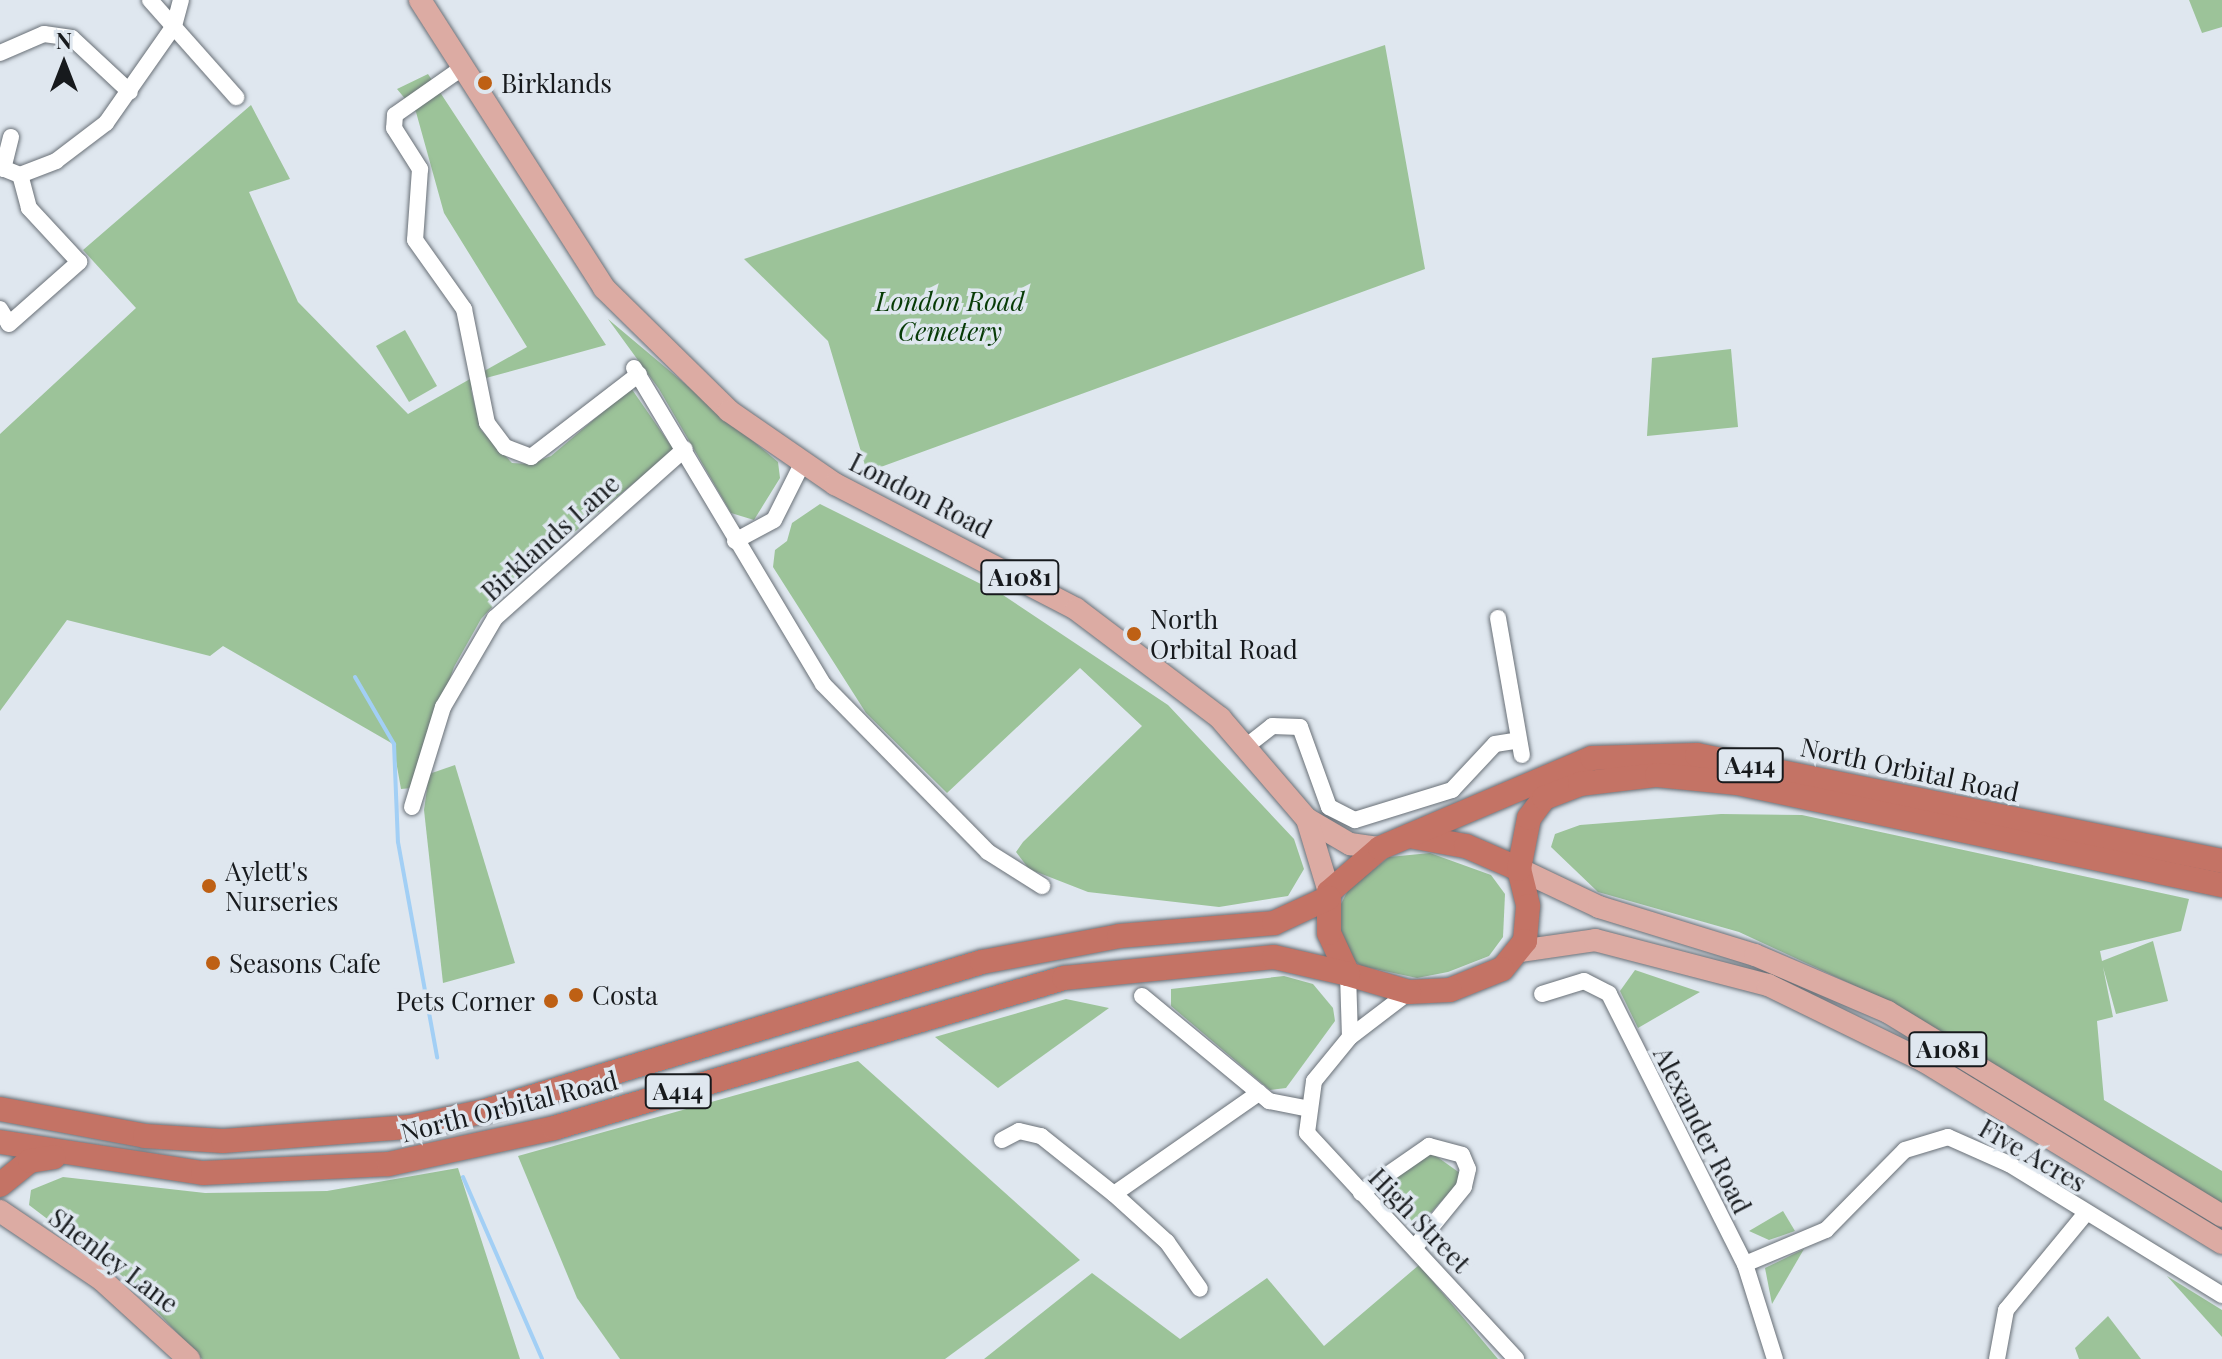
<!DOCTYPE html>
<html>
<head>
<meta charset="utf-8">
<style>
	body { margin:0 }
	#map { position:relative; width:2222px; height:1359px; overflow:hidden; background:#dfe7ef; font-family:"Playfair Display",serif }
	div>[style] { position:absolute }
	.green>* { inset:0; background:#9cc399 }
	.stream>* { height:4px; margin:-2px; padding:0 2px; transform-origin:2px; border-radius:2px; background:#a2cff5 }
	.roads { filter:drop-shadow(0 0 2px #697077) drop-shadow(0 0 2px #697077) }
	.minor>* { height:16px; margin:-8px; padding:0 8px; transform-origin:8px; border-radius:8px; background:#fff }
	.major>* { height:22px; margin:-11px; padding:0 11px; transform-origin:11px; border-radius:11px; background:#dcaba3 }
	.highway>* { height:24px; margin:-12px; padding:0 12px; transform-origin:12px; border-radius:12px; background:#c47365 }
	.dots>* { width:22px; height:22px; translate:-50% -50%; box-sizing:border-box; border:4px solid #dfe7ef; border-radius:50% }
	span { translate:-50% -50%; white-space:nowrap; text-align:center; line-height:1.15; -webkit-text-stroke:7px #dfe7ef; paint-order:stroke }
	.shield-label span { padding:2px 6px; background:#dfe7ef; border:2px solid; border-radius:6px; -webkit-text-stroke-width:0 }
	.shield-label { font-size:24px; color:#171a1d; font-weight:700 }
	.poi-label { font-size:26px; color:#171a1d }
	.left { translate:0 -50%; text-align:left }
	.right { translate:-100% -50%; text-align:right }
	.park-label { font-size:26px; color:#073b06; font-style:italic }
	.street-label { font-size:26px; color:#171a1d }
	.north { position:absolute; left:24px; top:24px; width:80px; height:80px; -webkit-text-stroke:6px #dfe7ef; paint-order:stroke; rotate:0deg; font-size:22px; font-weight:700; line-height:32px; text-align:center; color:#171a1d }
	.north::after { content:''; display:block; margin:auto; width:28px; height:36px; background:#171a1d; clip-path:polygon(50% 0,100% 100%,50% 72%,0 100%) }
</style>
</head>
<body>
<div id="map">
	<div class="green">
		<div style="clip-path:polygon(2189px 0,2222px 0,2222px 27px,2202px 33px)"></div>
		<div style="clip-path:polygon(1385px 45px,1425px 269px,867px 472px,828px 341px,744px 259px)"></div>
		<div style="clip-path:polygon(428px 74px,606px 345px,486px 378px,471px 390px,481px 430px,512px 463px,530px 464px,551px 456px,631px 388px,674px 450px,521px 576px,481px 619px,454px 667px,412px 788px,401px 789px,393px 744px,223px 646px,210px 656px,67px 620px,0 711px,0 434px,136px 308px,83px 250px,251px 105px,290px 179px,249px 192px,298px 302px,408px 414px,527px 347px,444px 213px,416px 112px,397px 89px)"></div>
		<div style="clip-path:polygon(608px 319px,778px 462px,780px 478px,754px 520px,731px 513px,659px 389px)"></div>
		<div style="clip-path:polygon(405px 330px,437px 386px,409px 402px,376px 346px)"></div>
		<div style="clip-path:polygon(1731px 349px,1738px 427px,1647px 436px,1652px 358px)"></div>
		<div style="clip-path:polygon(820px 504px,1003px 595px,1168px 705px,1294px 839px,1304px 869px,1288px 896px,1219px 907px,1088px 892px,1029px 869px,1016px 852px,1023px 842px,1142px 726px,1080px 668px,947px 793px,866px 713px,773px 567px,775px 550px,787px 541px,792px 523px)"></div>
		<div style="clip-path:polygon(455px 765px,515px 963px,443px 983px,424px 810px,429px 774px)"></div>
		<div style="clip-path:polygon(1721px 814px,1802px 815px,2189px 899px,2181px 931px,2100px 951px,2102px 961px,2153px 941px,2168px 1001px,2116px 1014px,2103px 967px,2113px 1017px,2097px 1021px,2104px 1100px,2222px 1171px,2222px 1204px,1879px 997px,1739px 932px,1598px 892px,1551px 847px,1555px 834px,1580px 825px)"></div>
		<div style="clip-path:polygon(1430px 853px,1491px 875px,1505px 894px,1503px 937px,1489px 956px,1448px 972px,1417px 978px,1361px 966px,1345px 953px,1336px 914px,1348px 890px,1389px 857px)"></div>
		<div style="clip-path:polygon(1635px 970px,1700px 992px,1638px 1028px,1620px 991px)"></div>
		<div style="clip-path:polygon(1284px 976px,1313px 984px,1333px 1008px,1335px 1021px,1286px 1088px,1270px 1090px,1171px 1006px,1171px 989px)"></div>
		<div style="clip-path:polygon(1066px 999px,1109px 1008px,998px 1088px,935px 1037px)"></div>
		<div style="clip-path:polygon(858px 1061px,1080px 1260px,945px 1359px,620px 1359px,577px 1298px,518px 1156px)"></div>
		<div style="clip-path:polygon(1429px 1151px,1464px 1176px,1418px 1227px,1381px 1190px)"></div>
		<div style="clip-path:polygon(458px 1168px,520px 1359px,202px 1359px,125px 1278px,29px 1205px,31px 1190px,63px 1177px,205px 1193px,327px 1191px)"></div>
		<div style="clip-path:polygon(1783px 1211px,1795px 1231px,1769px 1240px,1749px 1231px)"></div>
		<div style="clip-path:polygon(1804px 1249px,1772px 1304px,1765px 1268px)"></div>
		<div style="clip-path:polygon(1419px 1265px,1498px 1359px,984px 1359px,1092px 1273px,1180px 1339px,1267px 1278px,1324px 1346px)"></div>
		<div style="clip-path:polygon(2167px 1276px,2222px 1310px,2222px 1337px)"></div>
		<div style="clip-path:polygon(2108px 1316px,2141px 1359px,2079px 1359px,2075px 1348px)"></div>
	</div>
	<div class="stream">
		<div style="left:355px;top:677px;width:78px;rotate:59.8deg"></div>
		<div style="left:394px;top:744px;width:98px;rotate:87.7deg"></div>
		<div style="left:398px;top:842px;width:219px;rotate:79.7deg"></div>
		<div style="left:463px;top:1177px;width:198px;rotate:66.5deg"></div>
	</div>
	<div class="roads">
		<div class="minor">
			<div style="left:150px;top:0;width:130px;rotate:48.4deg"></div>
			<div style="left:0;top:53px;width:48px;rotate:-23.4deg"></div>
			<div style="left:44px;top:34px;width:28px;rotate:8deg"></div>
			<div style="left:72px;top:38px;width:79px;rotate:43deg"></div>
			<div style="left:462px;top:68px;width:82px;rotate:145deg"></div>
			<div style="left:395px;top:115px;width:13px;rotate:94deg"></div>
			<div style="left:394px;top:128px;width:49px;rotate:57.6deg"></div>
			<div style="left:420px;top:169px;width:71px;rotate:94deg"></div>
			<div style="left:415px;top:240px;width:85px;rotate:54.6deg"></div>
			<div style="left:464px;top:309px;width:116px;rotate:78.6deg"></div>
			<div style="left:487px;top:423px;width:30px;rotate:53deg"></div>
			<div style="left:505px;top:447px;width:28px;rotate:21deg"></div>
			<div style="left:531px;top:457px;width:136px;rotate:-37.5deg"></div>
			<div style="left:0;top:167px;width:22px;rotate:22deg"></div>
			<div style="left:20px;top:175px;width:39px;rotate:-21deg"></div>
			<div style="left:56px;top:161px;width:63px;rotate:-37.2deg"></div>
			<div style="left:106px;top:123px;width:118px;rotate:-55deg"></div>
			<div style="left:174px;top:26px;width:27px;rotate:-75deg"></div>
			<div style="left:3px;top:169px;width:33px;rotate:-76deg"></div>
			<div style="left:0;top:309px;width:17px;rotate:59deg"></div>
			<div style="left:9px;top:324px;width:94px;rotate:-41.5deg"></div>
			<div style="left:79px;top:262px;width:74px;rotate:-132.8deg"></div>
			<div style="left:29px;top:208px;width:34px;rotate:-105deg"></div>
			<div style="left:634px;top:368px;width:368px;rotate:59.1deg"></div>
			<div style="left:823px;top:684px;width:235px;rotate:45.5deg"></div>
			<div style="left:988px;top:852px;width:64px;rotate:32.2deg"></div>
			<div style="left:735px;top:541px;width:44px;rotate:-28.3deg"></div>
			<div style="left:774px;top:520px;width:63px;rotate:-63.4deg"></div>
			<div style="left:1498px;top:618px;width:139px;rotate:80.1deg"></div>
			<div style="left:1248px;top:745px;width:31px;rotate:-38deg"></div>
			<div style="left:1272px;top:726px;width:28px;rotate:2deg"></div>
			<div style="left:1300px;top:727px;width:85px;rotate:70.1deg"></div>
			<div style="left:1329px;top:807px;width:29px;rotate:27deg"></div>
			<div style="left:1355px;top:820px;width:102px;rotate:-17.2deg"></div>
			<div style="left:1452px;top:790px;width:63px;rotate:-46.9deg"></div>
			<div style="left:1495px;top:744px;width:24px;rotate:-9deg"></div>
			<div style="left:412px;top:807px;width:105px;rotate:-72.8deg"></div>
			<div style="left:443px;top:707px;width:103px;rotate:-59.7deg"></div>
			<div style="left:495px;top:618px;width:254px;rotate:-41.7deg"></div>
			<div style="left:1348px;top:974px;width:63px;rotate:88.2deg"></div>
			<div style="left:1409px;top:992px;width:74px;rotate:142.7deg"></div>
			<div style="left:1350px;top:1037px;width:57px;rotate:129.3deg"></div>
			<div style="left:1314px;top:1081px;width:52px;rotate:97.7deg"></div>
			<div style="left:1307px;top:1133px;width:308px;rotate:47.2deg"></div>
			<div style="left:1542px;top:994px;width:44px;rotate:-17.2deg"></div>
			<div style="left:1584px;top:981px;width:28px;rotate:27deg"></div>
			<div style="left:1609px;top:994px;width:302px;rotate:63.3deg"></div>
			<div style="left:1745px;top:1264px;width:100px;rotate:72.5deg"></div>
			<div style="left:1142px;top:996px;width:165px;rotate:39.6deg"></div>
			<div style="left:1269px;top:1101px;width:37px;rotate:11deg"></div>
			<div style="left:1002px;top:1140px;width:19px;rotate:-28deg"></div>
			<div style="left:1019px;top:1131px;width:23px;rotate:13deg"></div>
			<div style="left:1041px;top:1136px;width:93px;rotate:38.5deg"></div>
			<div style="left:1114px;top:1194px;width:177px;rotate:-34.9deg"></div>
			<div style="left:1361px;top:1193px;width:83px;rotate:-34.7deg"></div>
			<div style="left:1429px;top:1146px;width:34px;rotate:15deg"></div>
			<div style="left:1462px;top:1155px;width:15px;rotate:67deg"></div>
			<div style="left:1468px;top:1169px;width:18px;rotate:103deg"></div>
			<div style="left:1464px;top:1187px;width:77px;rotate:129.2deg"></div>
			<div style="left:1114px;top:1194px;width:72px;rotate:42.2deg"></div>
			<div style="left:1167px;top:1242px;width:57px;rotate:54.9deg"></div>
			<div style="left:1745px;top:1264px;width:88px;rotate:-22.8deg"></div>
			<div style="left:1826px;top:1230px;width:112px;rotate:-45.4deg"></div>
			<div style="left:1905px;top:1150px;width:45px;rotate:-16.8deg"></div>
			<div style="left:1948px;top:1137px;width:67px;rotate:23.9deg"></div>
			<div style="left:2009px;top:1164px;width:250px;rotate:31.6deg"></div>
			<div style="left:1997px;top:1359px;width:50px;rotate:-79.6deg"></div>
			<div style="left:2006px;top:1310px;width:124px;rotate:-50.5deg"></div>
		</div>
		<div class="major">
			<div style="left:420px;top:0;width:342px;rotate:57.4deg"></div>
			<div style="left:604px;top:288px;width:175px;rotate:44.5deg"></div>
			<div style="left:729px;top:411px;width:129px;rotate:34.6deg"></div>
			<div style="left:835px;top:484px;width:271px;rotate:27.4deg"></div>
			<div style="left:1076px;top:609px;width:181px;rotate:37.1deg"></div>
			<div style="left:1220px;top:718px;width:133px;rotate:49.3deg"></div>
			<div style="left:1307px;top:819px;width:50px;rotate:30.2deg"></div>
			<div style="left:1350px;top:844px;width:30px;rotate:8deg"></div>
			<div style="left:1307px;top:819px;width:76px;rotate:73.2deg"></div>
			<div style="left:1519px;top:869px;width:89px;rotate:25.4deg"></div>
			<div style="left:1599px;top:907px;width:163px;rotate:17.1deg"></div>
			<div style="left:1755px;top:955px;width:145px;rotate:23.2deg"></div>
			<div style="left:1888px;top:1012px;width:391px;rotate:31.4deg"></div>
			<div style="left:1520px;top:951px;width:76px;rotate:-8.3deg"></div>
			<div style="left:1595px;top:940px;width:179px;rotate:14.6deg"></div>
			<div style="left:1768px;top:985px;width:174px;rotate:26deg"></div>
			<div style="left:1924px;top:1061px;width:349px;rotate:31.4deg"></div>
			<div style="left:0;top:1211px;width:122px;rotate:34deg"></div>
			<div style="left:101px;top:1279px;width:119px;rotate:42.3deg"></div>
		</div>
		<div class="highway">
			<div style="left:1409px;top:836px;width:58px;rotate:10deg"></div>
			<div style="left:1466px;top:846px;width:58px;rotate:23.5deg"></div>
			<div style="left:1519px;top:869px;width:38px;rotate:76deg"></div>
			<div style="left:1528px;top:906px;width:35px;rotate:95deg"></div>
			<div style="left:1525px;top:941px;width:36px;rotate:129deg"></div>
			<div style="left:1502px;top:969px;width:56px;rotate:158deg"></div>
			<div style="left:1450px;top:990px;width:41px;rotate:177.2deg"></div>
			<div style="left:1409px;top:992px;width:64px;rotate:-163.6deg"></div>
			<div style="left:1348px;top:974px;width:45px;rotate:-114.9deg"></div>
			<div style="left:1329px;top:933px;width:41px;rotate:-90deg"></div>
			<div style="left:1329px;top:892px;width:67px;rotate:-40.8deg"></div>
			<div style="left:1380px;top:848px;width:230px;rotate:-23deg"></div>
			<div style="left:1592px;top:758px;width:105px;rotate:-1.6deg"></div>
			<div style="left:1697px;top:755px;width:536px;rotate:11.41deg"></div>
			<div style="left:1519px;top:869px;width:52px;rotate:-78.9deg"></div>
			<div style="left:1529px;top:818px;width:25px;rotate:-53deg"></div>
			<div style="left:1544px;top:798px;width:39px;rotate:-21deg"></div>
			<div style="left:1580px;top:784px;width:78px;rotate:-6.7deg"></div>
			<div style="left:1657px;top:775px;width:80px;rotate:5.7deg"></div>
			<div style="left:1737px;top:783px;width:496px;rotate:11.9deg"></div>
			<div style="left:0;top:1109px;width:147px;rotate:10.5deg"></div>
			<div style="left:145px;top:1136px;width:78px;rotate:3.7deg"></div>
			<div style="left:223px;top:1141px;width:188px;rotate:-4.3deg"></div>
			<div style="left:410px;top:1127px;width:77px;rotate:-12deg"></div>
			<div style="left:485px;top:1111px;width:519px;rotate:-16.69deg"></div>
			<div style="left:982px;top:962px;width:139px;rotate:-10.7deg"></div>
			<div style="left:1119px;top:936px;width:156px;rotate:-4.8deg"></div>
			<div style="left:1274px;top:923px;width:60px;rotate:-24.8deg"></div>
			<div style="left:0;top:1142px;width:205px;rotate:8.7deg"></div>
			<div style="left:203px;top:1173px;width:186px;rotate:-2.8deg"></div>
			<div style="left:389px;top:1164px;width:169px;rotate:-12.3deg"></div>
			<div style="left:554px;top:1128px;width:532px;rotate:-16.39deg"></div>
			<div style="left:1064px;top:978px;width:211px;rotate:-5.7deg"></div>
			<div style="left:1274px;top:957px;width:76px;rotate:12.9deg"></div>
			<div style="left:0;top:1185px;width:38px;rotate:-39deg"></div>
			<div style="left:30px;top:1161px;width:24px;rotate:-9deg"></div>
		</div>
	</div>
	<div class="dots">
		<div style="left:485px;top:83px;background:#be6014"></div>
		<div style="left:1134px;top:634px;background:#be6014"></div>
		<div style="left:209px;top:886px;background:#be6014"></div>
		<div style="left:213px;top:963px;background:#be6014"></div>
		<div style="left:576px;top:995px;background:#be6014"></div>
		<div style="left:551px;top:1001px;background:#be6014"></div>
	</div>
	<div class="shield-label">
		<span style="left:1020px;top:577px">A1081</span>
		<span style="left:1750px;top:765px">A414</span>
		<span style="left:1948px;top:1049px">A1081</span>
		<span style="left:678px;top:1091px">A414</span>
	</div>
	<div class="poi-label">
		<span class="left" style="left:501px;top:83px">Birklands</span>
		<span class="left" style="left:1150px;top:634px">North<br>Orbital Road</span>
		<span class="left" style="left:225px;top:886px">Aylett's<br>Nurseries</span>
		<span class="left" style="left:229px;top:963px">Seasons Cafe</span>
		<span class="left" style="left:592px;top:995px">Costa</span>
		<span class="right" style="left:535px;top:1001px">Pets Corner</span>
	</div>
	<div class="park-label">
		<span style="left:950px;top:316px">London Road<br>Cemetery</span>
	</div>
	<div class="street-label">
		<span style="left:921px;top:495px;rotate:27deg">London Road</span>
		<span style="left:550px;top:537px;rotate:-42deg">Birklands Lane</span>
		<span style="left:1910px;top:769px;rotate:12deg">North Orbital Road</span>
		<span style="left:509px;top:1106px;rotate:-14deg">North Orbital Road</span>
		<span style="left:1703px;top:1130px;rotate:63deg">Alexander Road</span>
		<span style="left:2033px;top:1155px;rotate:30deg">Five Acres</span>
		<span style="left:1420px;top:1220px;rotate:46deg">High Street</span>
		<span style="left:114px;top:1260px;rotate:37deg">Shenley Lane</span>
	</div>
	<div class="north">N</div>
</div>
</body>
</html>
